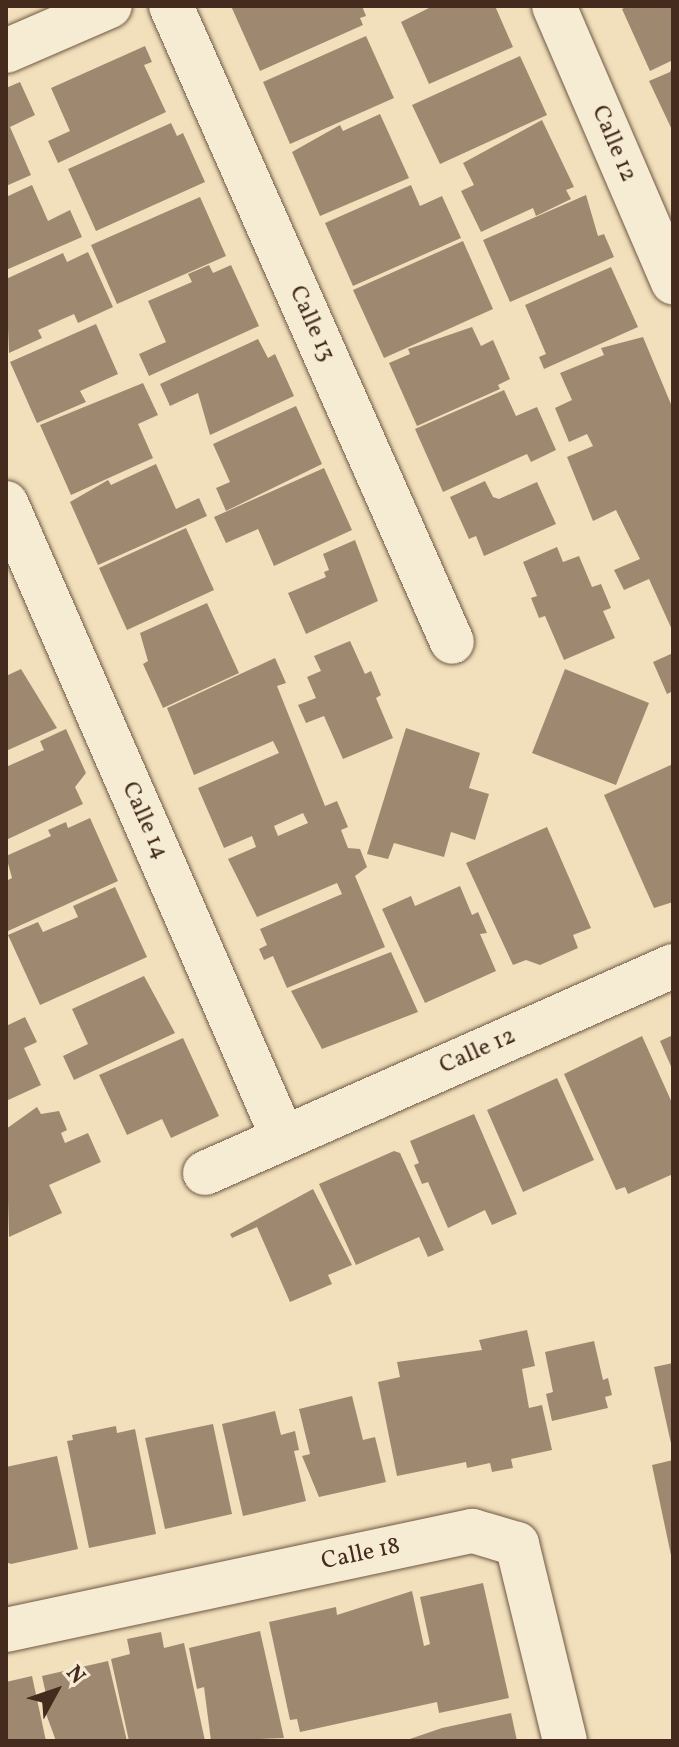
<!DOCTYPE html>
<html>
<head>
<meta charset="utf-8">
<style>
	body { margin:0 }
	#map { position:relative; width:679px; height:1747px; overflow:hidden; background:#f1e0bb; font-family:Vollkorn,serif }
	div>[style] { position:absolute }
	.building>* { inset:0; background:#9e8970 }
	.roads { filter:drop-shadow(0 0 2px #705845) drop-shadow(0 0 2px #705845) }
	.street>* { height:44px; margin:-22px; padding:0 22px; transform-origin:22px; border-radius:22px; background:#f6ebd3 }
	span { translate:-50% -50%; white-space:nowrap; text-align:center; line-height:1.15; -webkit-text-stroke:6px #f6ebd3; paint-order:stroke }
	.street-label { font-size:24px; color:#452b1e }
	.frame { position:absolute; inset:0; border:8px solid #452b1e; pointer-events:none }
	.north { position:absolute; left:16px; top:1651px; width:80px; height:80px; -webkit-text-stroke:6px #f6ebd3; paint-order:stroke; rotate:50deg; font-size:22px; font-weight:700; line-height:32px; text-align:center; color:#452b1e }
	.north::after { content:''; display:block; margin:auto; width:28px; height:36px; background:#452b1e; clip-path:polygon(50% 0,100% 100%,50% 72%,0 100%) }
</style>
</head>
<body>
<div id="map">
	<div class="building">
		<div style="clip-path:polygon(231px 6px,362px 6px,366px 16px,360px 18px,363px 25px,260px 71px)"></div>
		<div style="clip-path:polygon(495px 6px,513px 47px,429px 84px,401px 22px,433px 6px)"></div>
		<div style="clip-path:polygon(628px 6px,673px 6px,673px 60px,650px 71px,622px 9px)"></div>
		<div style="clip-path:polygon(366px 36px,394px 98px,290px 144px,263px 82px)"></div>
		<div style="clip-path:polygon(145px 46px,152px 62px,144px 65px,166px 112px,58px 163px,48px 141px,70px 131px,51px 88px)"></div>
		<div style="clip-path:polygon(520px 56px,547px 115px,440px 164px,412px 105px)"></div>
		<div style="clip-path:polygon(673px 64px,673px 132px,649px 81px,670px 72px)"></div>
		<div style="clip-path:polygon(20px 82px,35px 115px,10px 127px,31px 175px,6px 186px,6px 88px)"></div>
		<div style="clip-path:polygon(380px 114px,409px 178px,320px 216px,292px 152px,340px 125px,343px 131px)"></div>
		<div style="clip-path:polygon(542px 120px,574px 187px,566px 190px,571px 199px,536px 216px,533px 208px,481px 232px,461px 191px,474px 185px,463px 163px)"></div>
		<div style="clip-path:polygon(171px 123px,177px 136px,183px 133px,205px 182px,96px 231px,68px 169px)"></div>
		<div style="clip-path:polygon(32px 185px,48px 221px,70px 210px,82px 237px,6px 270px,6px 197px)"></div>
		<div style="clip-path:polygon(411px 185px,420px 206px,442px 196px,461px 238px,353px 286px,325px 223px)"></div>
		<div style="clip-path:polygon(586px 195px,598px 236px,604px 234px,614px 257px,510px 302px,483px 240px)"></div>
		<div style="clip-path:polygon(200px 197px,226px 256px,117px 304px,91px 245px)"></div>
		<div style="clip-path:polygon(463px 241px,493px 309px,384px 358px,353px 290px)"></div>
		<div style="clip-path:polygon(88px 252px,113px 307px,78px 323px,74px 314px,38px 330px,42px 338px,9px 353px,6px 279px,63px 253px,67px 262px)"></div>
		<div style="clip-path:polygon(209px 265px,213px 273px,231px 265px,259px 326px,149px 376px,139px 354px,166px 342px,148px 301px,192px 282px,188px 274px)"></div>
		<div style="clip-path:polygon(611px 267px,638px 327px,544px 369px,539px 357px,546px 354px,525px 305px)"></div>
		<div style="clip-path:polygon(96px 324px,118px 374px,80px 391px,86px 402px,37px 423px,10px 362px)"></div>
		<div style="clip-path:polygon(472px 327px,481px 346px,493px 340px,510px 379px,498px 385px,500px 389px,417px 426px,389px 363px,410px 354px,408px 349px)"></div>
		<div style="clip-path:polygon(643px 337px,673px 409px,673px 632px,649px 579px,624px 590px,614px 570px,640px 559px,616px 510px,593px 521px,567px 457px,593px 446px,587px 434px,569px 442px,555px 408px,572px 400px,560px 373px,604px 355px,601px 348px)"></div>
		<div style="clip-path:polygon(258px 339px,268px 358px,275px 354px,294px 396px,210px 435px,198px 393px,170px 406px,160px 384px)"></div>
		<div style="clip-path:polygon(143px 383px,158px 415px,138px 424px,153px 458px,71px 495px,40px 425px)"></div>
		<div style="clip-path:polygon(504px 390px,516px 416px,537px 407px,556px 450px,531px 462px,527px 454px,443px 492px,415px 429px)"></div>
		<div style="clip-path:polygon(296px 406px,322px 464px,226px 511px,216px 488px,230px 482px,213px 444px)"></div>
		<div style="clip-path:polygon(156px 464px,176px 509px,199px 498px,207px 516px,98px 565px,70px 502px,108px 480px,111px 485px)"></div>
		<div style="clip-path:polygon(324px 468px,352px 530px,274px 566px,258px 529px,226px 543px,214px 517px)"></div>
		<div style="clip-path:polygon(485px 481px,493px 497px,499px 499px,537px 482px,556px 524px,484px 556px,476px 536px,469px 539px,450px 497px)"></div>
		<div style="clip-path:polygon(186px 528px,214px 590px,127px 630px,99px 568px)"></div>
		<div style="clip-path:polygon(355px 540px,378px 601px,306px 634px,288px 593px,326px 577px,324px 572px,329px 570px,323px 554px)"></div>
		<div style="clip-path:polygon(557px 547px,563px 562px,579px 556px,592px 587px,601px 584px,611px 608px,603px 611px,615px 638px,564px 660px,545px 616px,539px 618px,531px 598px,537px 596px,523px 562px)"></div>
		<div style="clip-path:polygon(207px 603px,239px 673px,163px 708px,143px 664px,148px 661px,140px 633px)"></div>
		<div style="clip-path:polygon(350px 641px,365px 674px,371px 671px,381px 695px,376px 698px,393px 738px,343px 759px,324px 716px,306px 723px,298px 705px,316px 698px,307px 677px,321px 671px,314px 656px)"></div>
		<div style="clip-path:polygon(673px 653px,673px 691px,667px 694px,653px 662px)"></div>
		<div style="clip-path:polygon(evenodd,275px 658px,286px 683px,277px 686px,325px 806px,337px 801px,348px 827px,341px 830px,348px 848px,360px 849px,367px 867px,355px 876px,385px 947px,287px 988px,273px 956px,264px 960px,259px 949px,267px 945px,260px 929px,342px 894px,337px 883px,257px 917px,228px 859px,256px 847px,252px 836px,224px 848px,198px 788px,279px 753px,273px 741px,194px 775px,167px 708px,275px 658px,303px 813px,308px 823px,278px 836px,274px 826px,303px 813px)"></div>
		<div style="clip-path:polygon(21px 669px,57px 728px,6px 751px,6px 676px)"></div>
		<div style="clip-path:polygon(565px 669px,649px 703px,616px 785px,532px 753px)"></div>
		<div style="clip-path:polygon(406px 728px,480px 753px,469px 788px,489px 794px,475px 840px,451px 832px,444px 857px,394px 843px,388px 859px,367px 854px)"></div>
		<div style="clip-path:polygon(66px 729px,86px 773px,75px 787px,83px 804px,6px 840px,6px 767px,44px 750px,40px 741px)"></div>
		<div style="clip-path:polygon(673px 764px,673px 902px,654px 908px,604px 795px)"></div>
		<div style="clip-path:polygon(90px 818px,118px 881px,8px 931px,6px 881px,12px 878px,6px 856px,51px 836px,48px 830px,66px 822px,68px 828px)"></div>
		<div style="clip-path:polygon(547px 827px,591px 928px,573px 935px,578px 948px,540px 965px,526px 960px,513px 965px,466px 863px)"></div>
		<div style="clip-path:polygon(460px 886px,472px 915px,478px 912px,487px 933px,480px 934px,496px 971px,425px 1003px,382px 909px,411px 896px,415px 906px)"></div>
		<div style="clip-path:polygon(115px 887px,147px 957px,40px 1005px,8px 935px,38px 922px,43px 932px,78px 917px,73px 906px)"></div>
		<div style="clip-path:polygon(391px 952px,418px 1012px,322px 1049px,291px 991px)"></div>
		<div style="clip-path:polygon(144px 976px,175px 1033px,74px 1080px,63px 1056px,88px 1044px,72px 1009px)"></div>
		<div style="clip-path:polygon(25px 1017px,37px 1042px,24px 1048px,41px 1085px,6px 1101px,6px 1026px)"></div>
		<div style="clip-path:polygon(673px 1035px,673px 1071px,660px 1041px)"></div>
		<div style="clip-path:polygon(642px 1036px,673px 1105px,673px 1174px,628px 1194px,625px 1187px,616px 1190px,564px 1074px)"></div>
		<div style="clip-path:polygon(183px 1038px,219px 1116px,171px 1138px,162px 1119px,127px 1135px,99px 1075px)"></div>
		<div style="clip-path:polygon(557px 1078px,594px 1160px,523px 1192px,487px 1110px)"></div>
		<div style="clip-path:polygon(37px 1107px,41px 1114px,59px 1111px,67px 1130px,61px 1133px,65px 1143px,88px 1133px,101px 1162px,49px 1185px,62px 1213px,9px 1237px,6px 1129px)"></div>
		<div style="clip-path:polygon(474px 1114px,517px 1214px,492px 1225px,485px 1210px,448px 1228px,428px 1182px,422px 1184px,414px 1165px,419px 1163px,410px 1141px)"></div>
		<div style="clip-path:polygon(394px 1151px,400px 1153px,444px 1250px,428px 1257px,419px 1237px,356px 1265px,319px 1184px)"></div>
		<div style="clip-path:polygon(313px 1189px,352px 1265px,328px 1275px,332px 1284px,290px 1302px,257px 1227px,232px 1238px,230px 1234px)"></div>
		<div style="clip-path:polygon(527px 1330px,535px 1366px,522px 1369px,529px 1408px,542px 1405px,552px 1450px,511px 1459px,513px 1468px,492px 1472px,490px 1463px,467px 1468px,466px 1462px,397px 1476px,378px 1382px,400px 1377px,397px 1362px,482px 1350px,479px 1340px)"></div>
		<div style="clip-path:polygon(594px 1341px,603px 1380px,608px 1378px,612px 1395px,605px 1397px,608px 1408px,552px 1421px,546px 1394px,553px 1392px,545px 1352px)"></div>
		<div style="clip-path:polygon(673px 1363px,673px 1448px,672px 1448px,654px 1367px)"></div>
		<div style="clip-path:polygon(352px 1396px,363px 1440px,375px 1437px,386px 1482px,319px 1497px,302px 1456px,310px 1454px,299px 1409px)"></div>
		<div style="clip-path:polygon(275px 1411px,281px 1435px,295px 1431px,299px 1450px,294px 1451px,306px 1501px,243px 1516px,222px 1424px)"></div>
		<div style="clip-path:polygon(213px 1424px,232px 1514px,165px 1529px,145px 1438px)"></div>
		<div style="clip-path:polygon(116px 1426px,117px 1433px,135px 1429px,156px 1534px,89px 1548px,67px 1441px,73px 1440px,72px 1435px)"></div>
		<div style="clip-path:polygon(57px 1456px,78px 1549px,11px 1564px,6px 1562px,6px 1467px)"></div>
		<div style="clip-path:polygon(673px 1460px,673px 1560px,672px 1560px,652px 1465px)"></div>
		<div style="clip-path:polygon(483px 1583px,509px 1698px,439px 1713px,437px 1702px,300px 1732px,297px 1719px,290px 1720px,269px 1622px,336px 1607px,337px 1615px,412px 1591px,424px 1646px,430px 1644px,420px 1597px)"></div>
		<div style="clip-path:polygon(260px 1631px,284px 1738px,211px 1741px,204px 1687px,197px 1689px,189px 1648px)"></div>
		<div style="clip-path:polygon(161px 1632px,164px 1648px,184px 1643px,205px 1741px,129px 1741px,111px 1659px,130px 1654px,127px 1639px)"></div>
		<div style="clip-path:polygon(108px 1661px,127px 1741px,56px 1741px,41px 1700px,47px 1699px,42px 1676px)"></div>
		<div style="clip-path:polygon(32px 1676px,46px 1741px,6px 1741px,6px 1682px)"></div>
		<div style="clip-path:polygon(511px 1713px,517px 1741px,404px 1741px,442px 1728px)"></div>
	</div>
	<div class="roads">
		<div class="street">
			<div style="left:171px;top:6px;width:695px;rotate:66.16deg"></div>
			<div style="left:554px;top:6px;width:301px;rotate:66.7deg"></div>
			<div style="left:6px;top:51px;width:113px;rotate:-23.4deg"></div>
			<div style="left:6px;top:503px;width:693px;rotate:66.43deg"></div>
			<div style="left:205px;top:1173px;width:512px;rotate:-23.86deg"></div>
			<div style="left:6px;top:1630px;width:477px;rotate:-12deg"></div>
			<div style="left:473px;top:1531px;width:46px;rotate:16.5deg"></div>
			<div style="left:517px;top:1544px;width:203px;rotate:76.3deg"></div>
		</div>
	</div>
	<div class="street-label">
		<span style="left:613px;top:144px;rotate:67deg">Calle 12</span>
		<span style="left:311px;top:324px;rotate:66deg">Calle 13</span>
		<span style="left:144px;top:821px;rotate:66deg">Calle 14</span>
		<span style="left:478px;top:1052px;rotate:-24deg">Calle 12</span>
		<span style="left:361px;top:1555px;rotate:-12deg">Calle 18</span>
	</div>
	<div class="frame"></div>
	<div class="north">N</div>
</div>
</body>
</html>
